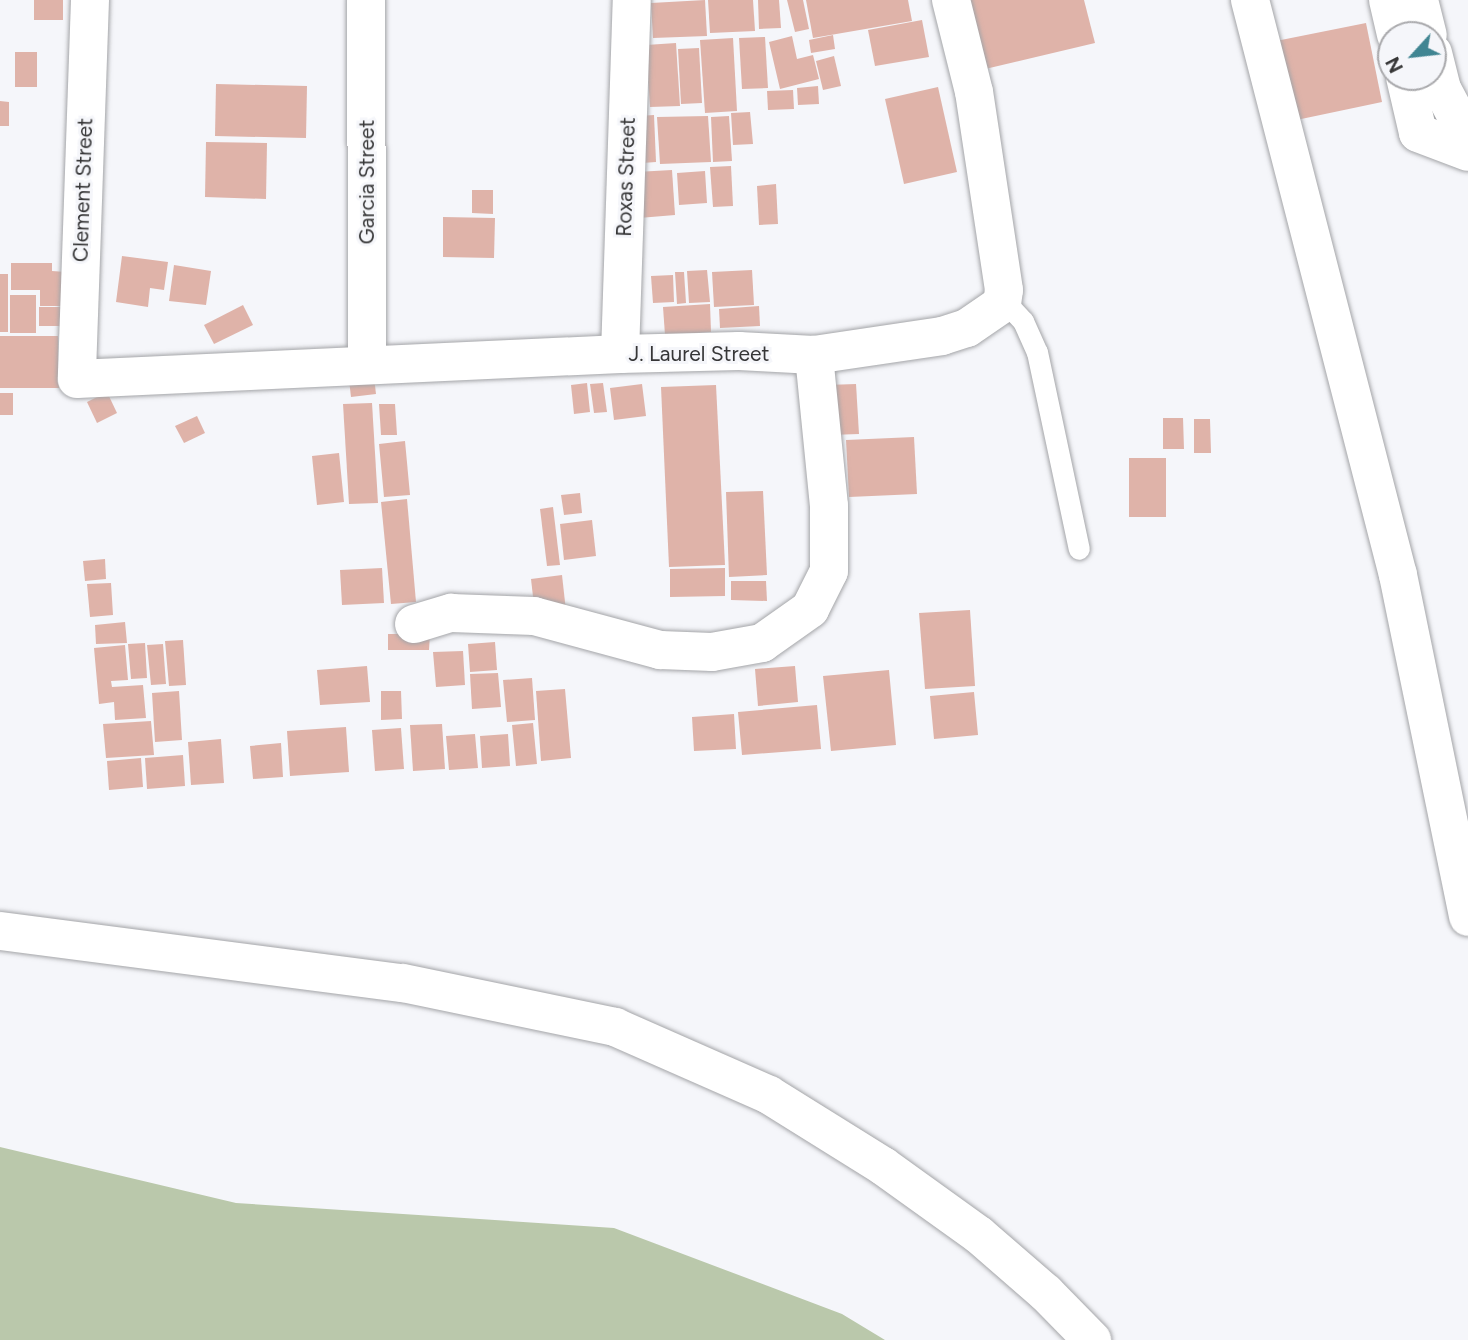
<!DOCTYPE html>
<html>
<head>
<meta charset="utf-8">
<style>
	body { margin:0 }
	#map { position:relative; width:1468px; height:1340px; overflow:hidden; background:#f5f6fa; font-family:Figtree,sans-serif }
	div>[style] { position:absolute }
	.green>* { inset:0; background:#bac8ab }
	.building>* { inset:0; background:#dfb3a9 }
	.roads { filter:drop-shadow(0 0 2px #a4a5a8) drop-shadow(0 0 2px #a4a5a8) }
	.lane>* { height:21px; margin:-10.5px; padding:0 10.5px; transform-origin:10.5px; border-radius:10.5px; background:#fff }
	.street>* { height:38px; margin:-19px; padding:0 19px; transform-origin:19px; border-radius:19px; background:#fff }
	span { translate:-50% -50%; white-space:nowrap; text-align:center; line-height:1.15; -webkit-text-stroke:6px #f5f6fa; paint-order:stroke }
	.street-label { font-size:21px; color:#363637 }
	.north { position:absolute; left:1377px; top:21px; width:70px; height:70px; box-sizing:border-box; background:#f5f6fa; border:2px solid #a9a9ac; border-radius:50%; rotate:243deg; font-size:19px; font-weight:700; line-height:28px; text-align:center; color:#363637 }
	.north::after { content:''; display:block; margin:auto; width:24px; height:32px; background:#408592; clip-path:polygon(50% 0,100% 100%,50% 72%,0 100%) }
</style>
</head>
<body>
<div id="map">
	<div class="green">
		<div style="clip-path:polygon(0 1147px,236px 1203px,614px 1228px,842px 1314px,885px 1340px,0 1340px)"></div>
	</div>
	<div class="building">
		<div style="clip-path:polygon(34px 0,63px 0,63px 20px,34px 20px)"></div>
		<div style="clip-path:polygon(705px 0,707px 36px,653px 38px,651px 3px)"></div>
		<div style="clip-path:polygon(708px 0,753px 0,755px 31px,710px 33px)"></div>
		<div style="clip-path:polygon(758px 0,779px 0,781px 28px,759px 29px)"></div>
		<div style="clip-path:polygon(787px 0,803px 0,809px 29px,795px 32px)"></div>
		<div style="clip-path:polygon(806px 0,908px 0,912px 21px,813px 38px)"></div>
		<div style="clip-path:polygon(964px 0,1084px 0,1095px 43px,981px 70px)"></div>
		<div style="clip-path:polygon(922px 20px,929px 57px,875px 66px,868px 30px)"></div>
		<div style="clip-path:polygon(1366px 23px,1382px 102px,1287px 122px,1271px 42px)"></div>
		<div style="clip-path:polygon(833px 35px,835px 49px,811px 53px,809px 40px)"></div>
		<div style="clip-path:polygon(792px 36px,797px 59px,813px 55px,819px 79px,780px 89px,769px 42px)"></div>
		<div style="clip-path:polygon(765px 37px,768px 88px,742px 89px,739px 38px)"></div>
		<div style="clip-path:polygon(733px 38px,737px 111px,705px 113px,700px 40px)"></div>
		<div style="clip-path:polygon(676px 43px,680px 106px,650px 107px,646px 45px)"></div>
		<div style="clip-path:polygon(699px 48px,702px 103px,681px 104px,678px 49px)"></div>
		<div style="clip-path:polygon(15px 52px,37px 52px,37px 87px,15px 87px)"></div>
		<div style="clip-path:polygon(834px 56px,841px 86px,823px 90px,816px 61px)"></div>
		<div style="clip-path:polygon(216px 84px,307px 86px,306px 138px,215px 136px)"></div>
		<div style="clip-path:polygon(818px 86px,819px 104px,798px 105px,797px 88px)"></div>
		<div style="clip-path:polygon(938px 87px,957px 172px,904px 184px,885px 99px)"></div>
		<div style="clip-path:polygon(793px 90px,794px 109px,768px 110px,767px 91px)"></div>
		<div style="clip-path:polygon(0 101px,9px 102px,9px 126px,0 126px)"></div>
		<div style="clip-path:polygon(750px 112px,753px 144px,733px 145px,731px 113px)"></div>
		<div style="clip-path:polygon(654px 115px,656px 162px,642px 163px,639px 116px)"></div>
		<div style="clip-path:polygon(708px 116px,711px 162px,660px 164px,657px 117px)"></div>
		<div style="clip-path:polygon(729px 116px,732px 161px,713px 162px,711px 117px)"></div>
		<div style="clip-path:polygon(206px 142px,267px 143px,266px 199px,205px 197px)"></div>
		<div style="clip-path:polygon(731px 166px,733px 206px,713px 207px,710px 167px)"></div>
		<div style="clip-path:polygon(672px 170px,675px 215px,639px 218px,636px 172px)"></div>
		<div style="clip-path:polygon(705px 171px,707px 203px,679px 205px,677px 173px)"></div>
		<div style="clip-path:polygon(776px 184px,778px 224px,759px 225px,757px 186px)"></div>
		<div style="clip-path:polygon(472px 190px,493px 190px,493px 214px,472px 213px)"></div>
		<div style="clip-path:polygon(443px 217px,495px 218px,494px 258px,443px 257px)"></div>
		<div style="clip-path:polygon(122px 256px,168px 262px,164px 290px,150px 288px,148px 307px,116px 302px)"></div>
		<div style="clip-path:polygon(11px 263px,52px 263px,52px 271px,66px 272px,66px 306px,40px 306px,40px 290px,11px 290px)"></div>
		<div style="clip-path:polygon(174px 265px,211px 271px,206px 305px,169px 301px)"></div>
		<div style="clip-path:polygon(707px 270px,710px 302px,689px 303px,687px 271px)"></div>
		<div style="clip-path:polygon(752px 270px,754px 305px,714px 307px,712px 272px)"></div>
		<div style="clip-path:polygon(675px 272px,684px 272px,686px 303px,677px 304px)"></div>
		<div style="clip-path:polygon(0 274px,8px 274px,8px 332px,0 332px)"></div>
		<div style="clip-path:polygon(673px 275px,674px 302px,653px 303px,651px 276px)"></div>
		<div style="clip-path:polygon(10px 295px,36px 295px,36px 333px,10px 333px)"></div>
		<div style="clip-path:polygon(710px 304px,711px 332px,665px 335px,663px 307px)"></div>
		<div style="clip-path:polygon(243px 305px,253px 325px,214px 344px,204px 325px)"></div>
		<div style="clip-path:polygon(759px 306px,760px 326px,720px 328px,719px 309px)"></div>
		<div style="clip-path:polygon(39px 307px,67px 307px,68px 326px,39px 326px)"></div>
		<div style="clip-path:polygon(0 336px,58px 336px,59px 388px,0 388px)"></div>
		<div style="clip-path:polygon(374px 377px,376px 394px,351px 397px,349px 380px)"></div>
		<div style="clip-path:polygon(587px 383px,590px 412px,574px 414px,571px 385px)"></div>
		<div style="clip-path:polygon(603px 383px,607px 412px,594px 413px,590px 384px)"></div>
		<div style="clip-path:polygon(642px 384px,646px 416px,614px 420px,610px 388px)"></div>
		<div style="clip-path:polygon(856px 384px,859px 434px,830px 435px,827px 385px)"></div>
		<div style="clip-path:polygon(716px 385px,725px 565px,669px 567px,661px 387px)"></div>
		<div style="clip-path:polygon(107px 392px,117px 413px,97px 423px,87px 402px)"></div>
		<div style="clip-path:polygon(0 393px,13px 393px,13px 415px,0 415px)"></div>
		<div style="clip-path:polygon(372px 403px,378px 503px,349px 504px,343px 404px)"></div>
		<div style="clip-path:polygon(379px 404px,395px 404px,397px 435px,381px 435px)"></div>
		<div style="clip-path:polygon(197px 416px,205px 433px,184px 443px,175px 426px)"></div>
		<div style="clip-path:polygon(1163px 418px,1183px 418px,1184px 449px,1163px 449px)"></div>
		<div style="clip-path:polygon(1194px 419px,1210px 419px,1211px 453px,1194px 453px)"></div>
		<div style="clip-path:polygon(914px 437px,917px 494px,849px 497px,846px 440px)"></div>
		<div style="clip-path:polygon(405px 441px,410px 495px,384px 497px,379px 444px)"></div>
		<div style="clip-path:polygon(339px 453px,344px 502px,317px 505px,312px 456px)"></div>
		<div style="clip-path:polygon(1129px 458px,1166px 458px,1166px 517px,1129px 517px)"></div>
		<div style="clip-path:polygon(763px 491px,767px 575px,729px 577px,726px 492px)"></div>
		<div style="clip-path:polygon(580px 493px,582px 513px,564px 515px,561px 495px)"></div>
		<div style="clip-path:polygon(407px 499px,416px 602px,391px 604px,381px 502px)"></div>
		<div style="clip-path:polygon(553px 507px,560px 565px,547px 566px,540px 509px)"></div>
		<div style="clip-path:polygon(592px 520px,596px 556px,564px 560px,560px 524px)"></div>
		<div style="clip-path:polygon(105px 559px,106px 579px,85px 581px,83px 561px)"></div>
		<div style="clip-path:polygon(382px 568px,384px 603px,342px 605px,340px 570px)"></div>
		<div style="clip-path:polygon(725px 568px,725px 596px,670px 597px,670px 569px)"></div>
		<div style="clip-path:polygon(562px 575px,566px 611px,535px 614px,531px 579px)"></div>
		<div style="clip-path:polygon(731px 581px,766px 581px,767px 601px,731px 600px)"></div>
		<div style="clip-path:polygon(111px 583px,113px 615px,90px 617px,87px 584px)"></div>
		<div style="clip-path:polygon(970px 610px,975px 686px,925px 689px,919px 613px)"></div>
		<div style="clip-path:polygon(125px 622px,127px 643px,96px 644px,95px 625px)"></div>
		<div style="clip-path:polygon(388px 634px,430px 634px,429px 650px,388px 650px)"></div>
		<div style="clip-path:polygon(183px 640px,186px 685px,169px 686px,165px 641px)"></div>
		<div style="clip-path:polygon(495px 642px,497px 670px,470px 672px,468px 644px)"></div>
		<div style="clip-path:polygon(145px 643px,147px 678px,131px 679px,128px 644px)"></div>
		<div style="clip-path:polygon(163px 644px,166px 684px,151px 685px,147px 645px)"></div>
		<div style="clip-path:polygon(125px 645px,128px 680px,111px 681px,112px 687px,143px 685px,146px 718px,115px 720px,114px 702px,99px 704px,94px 648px)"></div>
		<div style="clip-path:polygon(463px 651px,465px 685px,436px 687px,433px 652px)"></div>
		<div style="clip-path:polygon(367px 666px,370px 702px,320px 705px,317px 670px)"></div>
		<div style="clip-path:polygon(795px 666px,798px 702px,758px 706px,755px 669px)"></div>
		<div style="clip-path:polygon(889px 670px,896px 745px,831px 751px,823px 676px)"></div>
		<div style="clip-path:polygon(498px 673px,501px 707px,472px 709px,470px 674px)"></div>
		<div style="clip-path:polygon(532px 678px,535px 720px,507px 722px,503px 680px)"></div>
		<div style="clip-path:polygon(565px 689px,571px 758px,541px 761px,536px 691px)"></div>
		<div style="clip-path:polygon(179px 691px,182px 740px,155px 742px,152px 693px)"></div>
		<div style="clip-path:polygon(381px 691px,401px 691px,402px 719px,381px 720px)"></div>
		<div style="clip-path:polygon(974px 692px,978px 735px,934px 739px,930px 696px)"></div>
		<div style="clip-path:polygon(817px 705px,821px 749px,742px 755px,738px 712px)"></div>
		<div style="clip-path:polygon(734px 714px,736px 749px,694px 751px,692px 717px)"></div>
		<div style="clip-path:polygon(151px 721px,154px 755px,106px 758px,103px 724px)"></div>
		<div style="clip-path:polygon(533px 723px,537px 764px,516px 766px,512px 725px)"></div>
		<div style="clip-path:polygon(442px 724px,445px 769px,413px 771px,410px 725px)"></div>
		<div style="clip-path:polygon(346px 727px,349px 772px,290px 776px,287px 731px)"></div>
		<div style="clip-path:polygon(401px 728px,404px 769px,375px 771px,372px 730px)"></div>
		<div style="clip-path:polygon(475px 734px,478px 768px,449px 770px,446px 736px)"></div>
		<div style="clip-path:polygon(508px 734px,510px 766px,482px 768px,480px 736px)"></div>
		<div style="clip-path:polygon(221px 739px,224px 783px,191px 785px,188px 742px)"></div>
		<div style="clip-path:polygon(281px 743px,283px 777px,253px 779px,250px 746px)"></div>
		<div style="clip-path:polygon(183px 755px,185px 786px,147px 789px,145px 758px)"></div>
		<div style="clip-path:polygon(141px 758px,143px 787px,109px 790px,107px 761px)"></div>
	</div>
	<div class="roads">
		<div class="lane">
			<div style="left:1002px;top:304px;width:6px;rotate:9deg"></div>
			<div style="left:1008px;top:305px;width:22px;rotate:47deg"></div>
			<div style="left:1023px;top:321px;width:34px;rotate:66deg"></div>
			<div style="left:1037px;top:352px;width:201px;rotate:78deg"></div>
		</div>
		<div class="street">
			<div style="left:90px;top:0;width:379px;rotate:92deg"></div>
			<div style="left:77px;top:379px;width:544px;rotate:-2.64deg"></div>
			<div style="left:620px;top:354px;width:119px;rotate:-1.4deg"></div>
			<div style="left:739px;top:351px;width:75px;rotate:3.1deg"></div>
			<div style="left:814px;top:355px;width:129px;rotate:-8.4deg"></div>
			<div style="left:942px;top:336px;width:26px;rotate:-18deg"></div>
			<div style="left:967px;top:328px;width:42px;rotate:-34.4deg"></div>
			<div style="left:1002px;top:304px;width:14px;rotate:-82deg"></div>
			<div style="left:1004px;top:290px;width:200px;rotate:-98.6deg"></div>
			<div style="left:974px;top:92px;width:95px;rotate:-104deg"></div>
			<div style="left:366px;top:0;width:364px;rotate:89.8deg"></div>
			<div style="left:1250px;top:0;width:594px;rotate:75.57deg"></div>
			<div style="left:1398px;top:575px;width:349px;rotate:78.4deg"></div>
			<div style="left:1388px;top:0;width:36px;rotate:77deg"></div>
			<div style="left:1419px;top:0;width:36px;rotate:76deg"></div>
			<div style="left:1433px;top:53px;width:37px;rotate:76deg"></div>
			<div style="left:1442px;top:89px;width:34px;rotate:62deg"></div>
			<div style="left:1458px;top:119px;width:10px;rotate:6deg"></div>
			<div style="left:1405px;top:77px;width:57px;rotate:76.9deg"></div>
			<div style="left:1418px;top:133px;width:53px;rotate:20.8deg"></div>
			<div style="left:620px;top:354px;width:354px;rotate:-88.1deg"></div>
			<div style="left:414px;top:624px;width:39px;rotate:-17deg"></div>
			<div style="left:451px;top:613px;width:83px;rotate:2.1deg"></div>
			<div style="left:534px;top:616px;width:131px;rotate:15.1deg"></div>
			<div style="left:660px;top:650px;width:52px;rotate:2.2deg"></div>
			<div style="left:712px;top:652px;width:51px;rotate:-10.2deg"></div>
			<div style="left:762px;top:643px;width:59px;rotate:-35.3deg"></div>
			<div style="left:810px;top:609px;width:42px;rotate:-63.4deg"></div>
			<div style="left:829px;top:571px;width:65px;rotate:-90deg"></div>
			<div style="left:829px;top:506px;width:152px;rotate:-95.7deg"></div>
			<div style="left:0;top:931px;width:406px;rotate:7.4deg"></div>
			<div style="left:403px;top:983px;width:217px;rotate:11.7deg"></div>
			<div style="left:615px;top:1027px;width:168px;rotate:23.8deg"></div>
			<div style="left:769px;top:1095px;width:134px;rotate:31.9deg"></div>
			<div style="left:883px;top:1166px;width:118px;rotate:35.7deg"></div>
			<div style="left:979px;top:1235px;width:89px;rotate:40.9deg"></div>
			<div style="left:1046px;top:1293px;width:66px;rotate:45.6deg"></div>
		</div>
	</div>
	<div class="street-label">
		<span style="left:626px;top:177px;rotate:-88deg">Roxas Street</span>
		<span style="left:367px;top:182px;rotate:-90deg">Garcia Street</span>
		<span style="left:83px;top:190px;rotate:-88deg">Clement Street</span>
		<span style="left:699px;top:354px">J. Laurel Street</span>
	</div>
	<div class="north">N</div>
</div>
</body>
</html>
